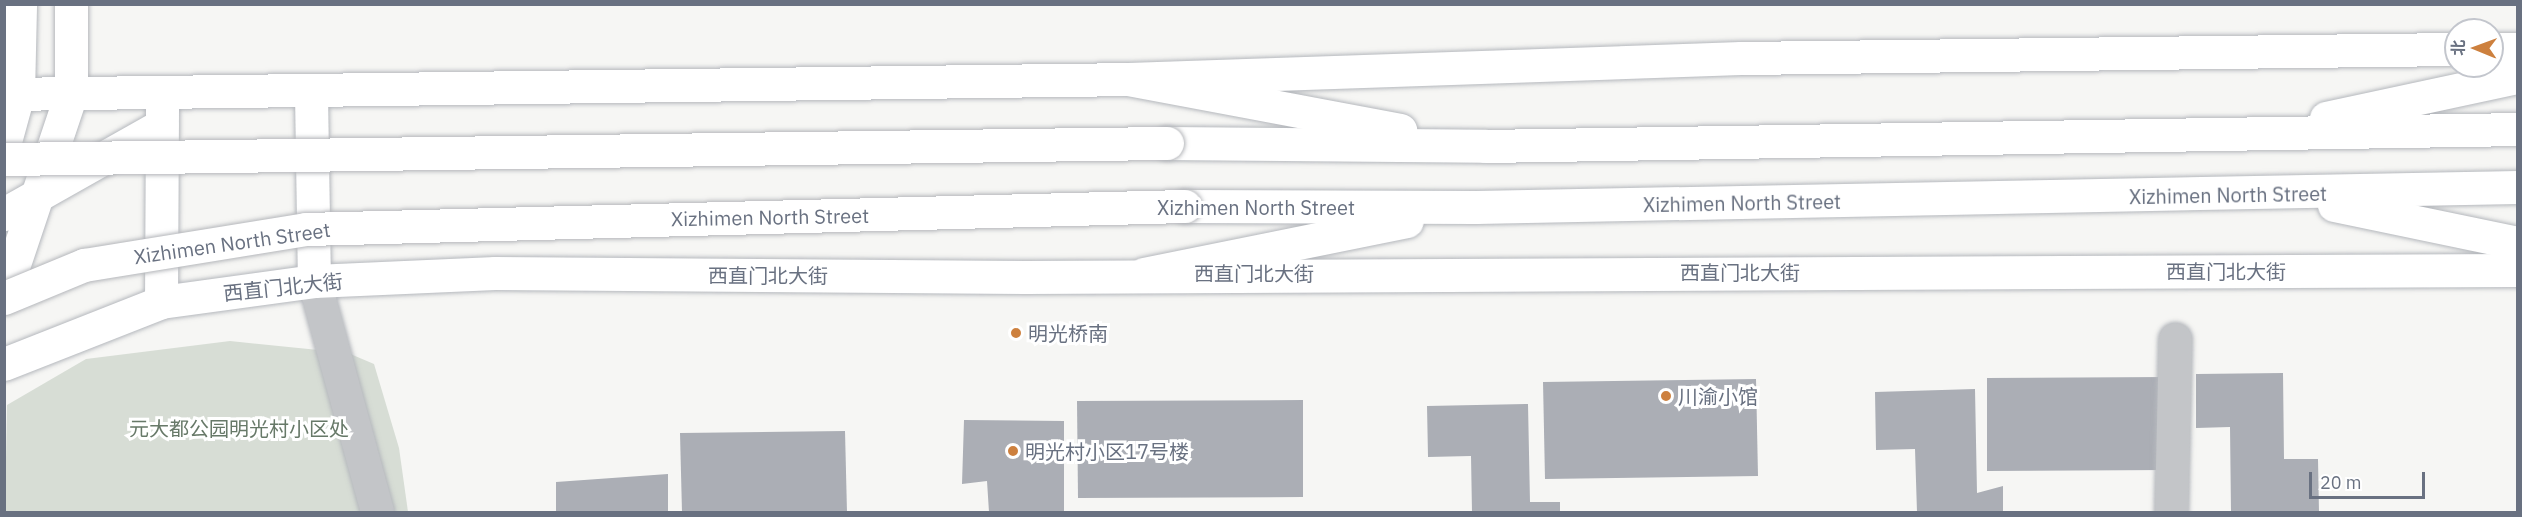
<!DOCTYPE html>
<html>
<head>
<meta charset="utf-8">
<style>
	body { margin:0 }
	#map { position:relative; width:2522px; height:517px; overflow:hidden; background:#f6f6f4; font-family:"IBM Plex Sans","Noto Sans SC",sans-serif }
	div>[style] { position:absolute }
	.green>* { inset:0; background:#d7ddd5 }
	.building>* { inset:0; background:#abaeb5 }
	.roads { filter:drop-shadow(0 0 2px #b5b8bd) drop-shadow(0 0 2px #b5b8bd) }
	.street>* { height:33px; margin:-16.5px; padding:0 16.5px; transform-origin:16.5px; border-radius:16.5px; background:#c3c5c8 }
	.secondary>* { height:33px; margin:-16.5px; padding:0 16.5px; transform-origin:16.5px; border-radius:16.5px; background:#fff }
	.highway>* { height:33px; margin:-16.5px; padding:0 16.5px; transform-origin:16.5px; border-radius:16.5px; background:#fff }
	.bridges { filter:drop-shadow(0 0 2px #b5b7bb) drop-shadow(0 0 2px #b5b7bb) }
	.highway-bridge>* { height:33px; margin:-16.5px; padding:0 16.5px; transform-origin:16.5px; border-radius:16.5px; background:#fff }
	.dots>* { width:16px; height:16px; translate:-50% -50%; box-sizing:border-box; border:3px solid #fff; border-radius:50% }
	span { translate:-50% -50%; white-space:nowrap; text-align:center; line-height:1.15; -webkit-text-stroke:6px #fff; paint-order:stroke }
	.street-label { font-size:20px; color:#697181 }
	.poi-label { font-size:20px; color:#697181 }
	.left { translate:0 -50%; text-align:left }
	.park-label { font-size:20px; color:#677968 }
	.frame { position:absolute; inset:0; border:6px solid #697181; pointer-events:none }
	.north { position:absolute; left:2444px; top:18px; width:60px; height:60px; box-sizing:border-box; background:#fff; border:2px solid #c3c6cd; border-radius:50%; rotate:271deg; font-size:16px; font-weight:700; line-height:24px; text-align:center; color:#697181 }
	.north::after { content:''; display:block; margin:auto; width:21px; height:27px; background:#cd803e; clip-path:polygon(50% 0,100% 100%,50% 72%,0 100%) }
	.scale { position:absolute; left:2309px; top:472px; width:116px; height:27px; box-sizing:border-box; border:3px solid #697181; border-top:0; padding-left:8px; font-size:18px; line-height:21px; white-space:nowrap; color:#697181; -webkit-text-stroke:4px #fff; paint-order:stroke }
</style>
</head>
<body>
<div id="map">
	<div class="green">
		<div style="clip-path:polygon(230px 341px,348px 353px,374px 364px,399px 448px,408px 512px,5px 512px,7px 405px,86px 359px)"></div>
	</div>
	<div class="building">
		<div style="clip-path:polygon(2283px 373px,2284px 459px,2318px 459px,2319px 512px,2231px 512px,2230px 427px,2196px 428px,2196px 374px)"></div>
		<div style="clip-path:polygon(2168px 377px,2168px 470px,1987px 471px,1987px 378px)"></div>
		<div style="clip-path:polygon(1756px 379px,1758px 476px,1545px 479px,1543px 382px)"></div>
		<div style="clip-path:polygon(1975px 389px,1977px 493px,2003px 486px,2003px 512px,1917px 512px,1915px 449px,1876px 450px,1875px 392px)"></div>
		<div style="clip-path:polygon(1303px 400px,1303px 497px,1078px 498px,1077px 401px)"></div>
		<div style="clip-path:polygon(1528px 404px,1530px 502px,1560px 502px,1560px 512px,1472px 512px,1471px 456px,1428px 457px,1427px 406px)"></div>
		<div style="clip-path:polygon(964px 420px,1064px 421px,1064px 512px,989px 512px,987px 481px,962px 484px)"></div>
		<div style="clip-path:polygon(845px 431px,847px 512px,682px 512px,680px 433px)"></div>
		<div style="clip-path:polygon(668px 474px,668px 512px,556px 512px,556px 482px)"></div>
	</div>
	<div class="roads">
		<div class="street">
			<div style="left:314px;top:281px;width:239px;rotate:74.7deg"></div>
			<div style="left:2171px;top:512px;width:173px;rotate:-88.7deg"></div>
		</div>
		<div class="secondary">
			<div style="left:2492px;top:49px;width:26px"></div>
			<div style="left:311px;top:93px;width:188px;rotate:89.1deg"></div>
			<div style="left:4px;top:94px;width:1124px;rotate:-0.76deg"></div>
			<div style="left:1128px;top:79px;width:613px;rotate:-1.96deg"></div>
			<div style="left:1741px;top:58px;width:715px;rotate:-0.72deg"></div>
			<div style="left:4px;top:145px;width:53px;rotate:-74.6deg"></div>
			<div style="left:18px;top:94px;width:90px;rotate:-88.7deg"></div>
			<div style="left:4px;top:214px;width:181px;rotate:-29.4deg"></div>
			<div style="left:4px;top:294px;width:211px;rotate:-71.5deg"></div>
			<div style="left:71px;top:94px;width:90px;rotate:-90deg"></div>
			<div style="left:161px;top:302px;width:209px;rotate:-89.7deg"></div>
			<div style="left:4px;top:364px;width:169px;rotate:-21.5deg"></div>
			<div style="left:161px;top:302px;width:154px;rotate:-7.8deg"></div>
			<div style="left:314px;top:281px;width:181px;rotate:-2.5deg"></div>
			<div style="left:495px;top:273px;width:530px;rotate:0.43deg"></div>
			<div style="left:1025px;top:277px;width:1493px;rotate:-0.27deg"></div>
		</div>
		<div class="highway">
			<div style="left:1128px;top:79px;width:277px;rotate:10.6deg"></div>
			<div style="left:2326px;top:118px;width:196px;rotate:-12.1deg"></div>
			<div style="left:1167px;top:143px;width:318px;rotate:0.5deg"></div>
			<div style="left:1485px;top:146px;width:1033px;rotate:-0.94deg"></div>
			<div style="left:2334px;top:205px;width:188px;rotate:11.7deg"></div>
			<div style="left:1185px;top:206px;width:291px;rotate:0.2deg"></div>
			<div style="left:1476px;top:207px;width:1042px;rotate:-1.1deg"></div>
			<div style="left:1144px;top:274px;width:268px;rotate:-11.4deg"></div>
		</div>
	</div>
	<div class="bridges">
		<div class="highway-bridge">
			<div style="left:4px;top:159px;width:1163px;rotate:-0.79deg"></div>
			<div style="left:4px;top:298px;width:87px;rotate:-22.4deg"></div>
			<div style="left:84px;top:265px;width:225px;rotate:-9.2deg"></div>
			<div style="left:306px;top:229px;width:879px;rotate:-1.5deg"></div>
		</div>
	</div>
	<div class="dots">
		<div style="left:1016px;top:333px;background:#cd803e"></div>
		<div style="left:1666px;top:396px;background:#cd803e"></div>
		<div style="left:1013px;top:451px;background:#cd803e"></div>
	</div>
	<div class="street-label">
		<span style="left:2228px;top:195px;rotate:-1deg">Xizhimen North Street</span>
		<span style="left:1742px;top:203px;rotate:-1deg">Xizhimen North Street</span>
		<span style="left:1256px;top:207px">Xizhimen North Street</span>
		<span style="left:770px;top:217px;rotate:-1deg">Xizhimen North Street</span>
		<span style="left:232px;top:243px;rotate:-8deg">Xizhimen North Street</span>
		<span style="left:2226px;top:271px">西直门北大街</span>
		<span style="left:1740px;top:272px">西直门北大街</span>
		<span style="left:1254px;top:273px">西直门北大街</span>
		<span style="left:768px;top:275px">西直门北大街</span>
		<span style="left:283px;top:287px;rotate:-6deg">西直门北大街</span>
	</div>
	<div class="poi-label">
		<span class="left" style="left:1028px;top:333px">明光桥南</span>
		<span class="left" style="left:1678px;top:396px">川渝小馆</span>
		<span class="left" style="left:1025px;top:451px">明光村小区17号楼</span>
	</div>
	<div class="park-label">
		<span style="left:239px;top:428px">元大都公园明光村小区处</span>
	</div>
	<div class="frame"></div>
	<div class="north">北</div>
	<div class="scale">20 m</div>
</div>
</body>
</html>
